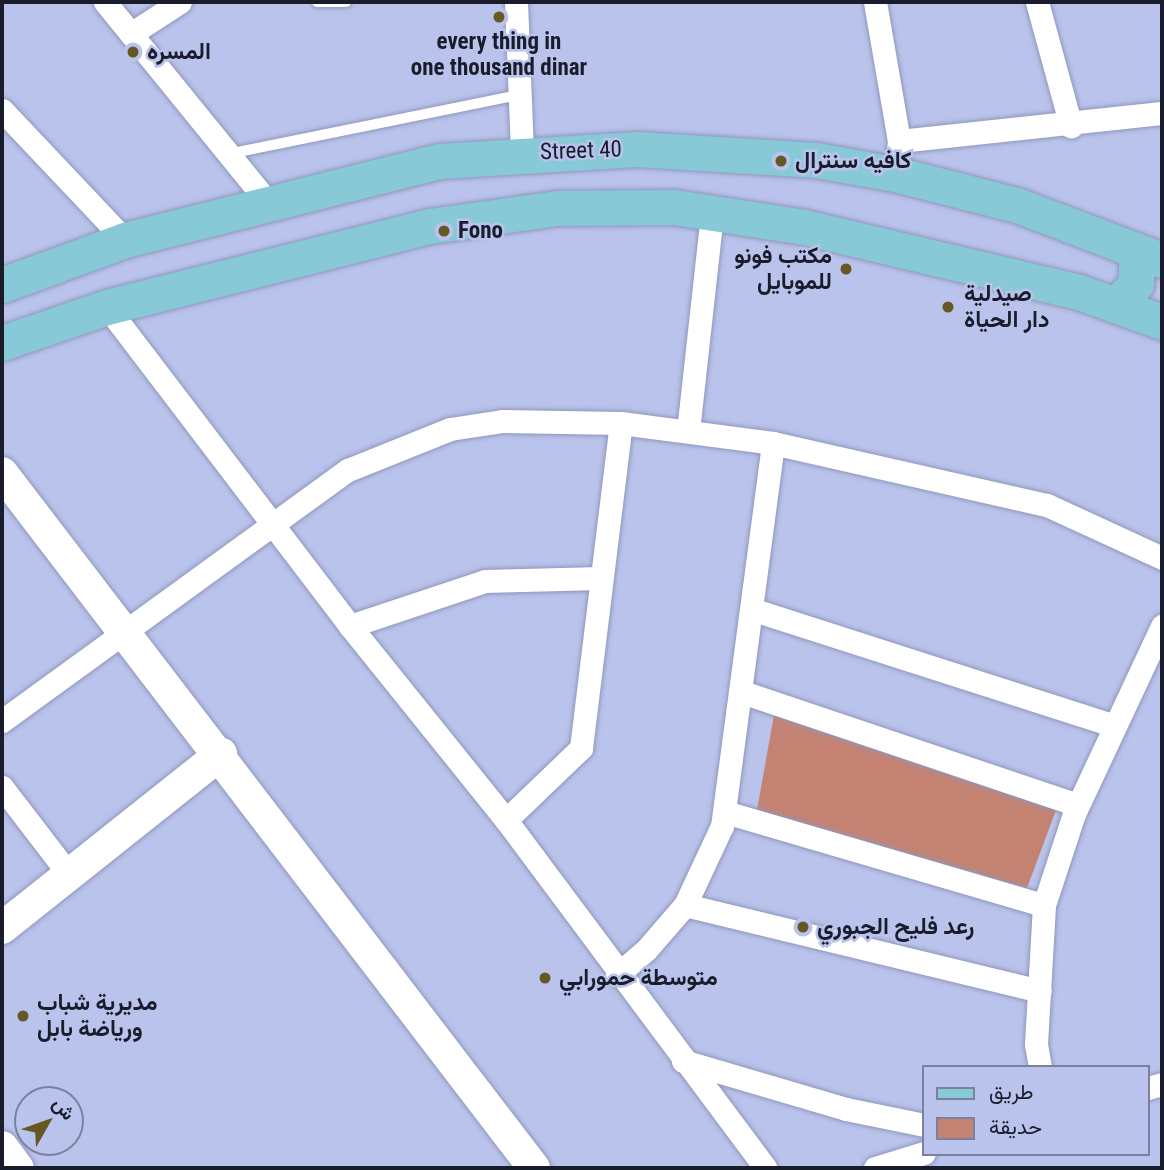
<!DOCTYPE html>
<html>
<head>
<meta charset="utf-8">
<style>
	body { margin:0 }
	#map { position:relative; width:1164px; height:1170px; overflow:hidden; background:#bac3eb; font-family:"Roboto Condensed",Vazirmatn,sans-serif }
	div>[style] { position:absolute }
	.green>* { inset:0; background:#c48372 }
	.roads { filter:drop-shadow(0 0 2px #8f97bd) drop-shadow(0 0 2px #8f97bd) }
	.lane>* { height:10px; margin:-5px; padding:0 5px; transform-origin:5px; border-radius:5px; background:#fff }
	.street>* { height:23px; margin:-11.5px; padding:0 11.5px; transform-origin:11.5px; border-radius:11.5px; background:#fff }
	.secondary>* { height:32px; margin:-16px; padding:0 16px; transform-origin:16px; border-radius:16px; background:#fff }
	.primary>* { height:35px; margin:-17.5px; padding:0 17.5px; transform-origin:17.5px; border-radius:17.5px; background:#87c9d7 }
	.dots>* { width:19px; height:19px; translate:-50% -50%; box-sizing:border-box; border:4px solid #bac3eb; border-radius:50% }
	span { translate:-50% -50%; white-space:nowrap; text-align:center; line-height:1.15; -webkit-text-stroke:5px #bac3eb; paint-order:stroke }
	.poi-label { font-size:23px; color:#191c2b; font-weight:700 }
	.left { translate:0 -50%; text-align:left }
	.right { translate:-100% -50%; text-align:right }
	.street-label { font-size:23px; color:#191c2b }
	.frame { position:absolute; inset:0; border:4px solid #191c2b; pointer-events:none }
	.legend { position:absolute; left:922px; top:1065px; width:228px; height:91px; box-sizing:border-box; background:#bac3eb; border:2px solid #7a809e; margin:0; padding:9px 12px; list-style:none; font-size:21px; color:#191c2b }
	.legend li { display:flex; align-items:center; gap:14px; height:35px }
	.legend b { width:35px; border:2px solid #7a809e }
	.north { position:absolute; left:14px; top:1086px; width:70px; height:70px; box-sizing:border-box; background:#bac3eb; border:2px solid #7a809e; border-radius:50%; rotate:50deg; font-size:19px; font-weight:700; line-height:28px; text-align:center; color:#191c2b }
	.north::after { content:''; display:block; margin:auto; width:24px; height:32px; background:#655825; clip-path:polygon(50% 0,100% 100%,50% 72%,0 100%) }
</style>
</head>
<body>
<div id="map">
	<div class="green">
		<div style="clip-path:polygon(774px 715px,1056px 810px,1027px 888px,757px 810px)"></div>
	</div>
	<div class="roads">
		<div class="lane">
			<div style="left:317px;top:2px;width:29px"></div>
			<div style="left:228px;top:154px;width:297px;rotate:-11.5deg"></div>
		</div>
		<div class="street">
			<div style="left:105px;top:2px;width:263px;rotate:50.9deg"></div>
			<div style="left:516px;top:2px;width:151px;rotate:87.7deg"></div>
			<div style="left:875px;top:2px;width:141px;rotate:80.2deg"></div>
			<div style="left:1037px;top:2px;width:129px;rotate:74.7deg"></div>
			<div style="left:132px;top:33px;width:57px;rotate:-32.9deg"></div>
			<div style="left:2px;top:110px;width:179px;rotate:46.6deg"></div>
			<div style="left:895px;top:174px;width:33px;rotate:-83deg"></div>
			<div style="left:899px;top:141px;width:264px;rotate:-6.1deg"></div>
			<div style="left:107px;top:307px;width:401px;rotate:52.7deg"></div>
			<div style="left:350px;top:626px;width:249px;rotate:51.2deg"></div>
			<div style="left:506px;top:820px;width:434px;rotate:53.3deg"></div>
			<div style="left:688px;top:431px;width:220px;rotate:-83.7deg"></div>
			<div style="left:754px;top:610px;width:379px;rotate:17.8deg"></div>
			<div style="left:350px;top:626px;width:142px;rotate:-18.4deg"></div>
			<div style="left:485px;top:581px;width:114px;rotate:-1.5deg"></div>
			<div style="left:742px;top:692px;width:354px;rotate:18.6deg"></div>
			<div style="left:2px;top:721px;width:427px;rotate:-36deg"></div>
			<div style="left:348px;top:470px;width:110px;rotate:-21.9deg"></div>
			<div style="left:450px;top:429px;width:54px;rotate:-8.6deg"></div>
			<div style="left:503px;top:421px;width:118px;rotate:1deg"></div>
			<div style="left:621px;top:423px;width:153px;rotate:7.5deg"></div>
			<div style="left:773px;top:443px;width:281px;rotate:12.8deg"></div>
			<div style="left:1047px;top:505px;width:127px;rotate:24.7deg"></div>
			<div style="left:2px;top:787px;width:108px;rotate:52.5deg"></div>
			<div style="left:725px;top:812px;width:332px;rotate:16.3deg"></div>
			<div style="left:506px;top:820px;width:104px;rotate:-43.8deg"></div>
			<div style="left:581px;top:748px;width:327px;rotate:-83deg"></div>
			<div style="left:685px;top:905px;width:365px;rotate:13.6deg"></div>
			<div style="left:617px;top:975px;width:38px;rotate:-41deg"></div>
			<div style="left:646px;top:950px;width:60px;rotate:-49.1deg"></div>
			<div style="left:685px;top:905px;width:87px;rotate:-64.9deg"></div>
			<div style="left:722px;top:826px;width:386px;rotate:-82.4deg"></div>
			<div style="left:683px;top:1061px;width:170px;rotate:16.4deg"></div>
			<div style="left:846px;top:1109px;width:80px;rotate:11.6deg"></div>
			<div style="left:1040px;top:1067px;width:23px;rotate:-100deg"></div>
			<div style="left:1036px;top:1044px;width:139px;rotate:-86.7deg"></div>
			<div style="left:1044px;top:905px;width:96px;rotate:-71.8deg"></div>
			<div style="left:1074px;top:814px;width:208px;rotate:-64.9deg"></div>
			<div style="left:1148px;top:1088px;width:15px;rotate:-16deg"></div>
			<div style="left:875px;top:1168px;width:51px;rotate:-17deg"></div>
		</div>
		<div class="secondary">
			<div style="left:2px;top:473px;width:875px;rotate:52.57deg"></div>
			<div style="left:2px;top:928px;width:280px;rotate:-38.5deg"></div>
			<div style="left:2px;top:1147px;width:26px;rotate:53deg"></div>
		</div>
		<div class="primary">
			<div style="left:2px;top:285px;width:131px;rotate:-20.1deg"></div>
			<div style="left:125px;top:240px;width:325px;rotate:-14.1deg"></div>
			<div style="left:440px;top:161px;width:197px;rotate:-3.5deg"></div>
			<div style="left:637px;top:149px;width:179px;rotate:3.5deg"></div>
			<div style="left:816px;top:160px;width:80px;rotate:10deg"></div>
			<div style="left:895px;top:174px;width:126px;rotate:14.3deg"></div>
			<div style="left:1017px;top:205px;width:155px;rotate:20.8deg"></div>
			<div style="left:1115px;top:305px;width:30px;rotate:-45deg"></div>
			<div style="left:1136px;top:284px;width:34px;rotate:-90deg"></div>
			<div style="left:2px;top:343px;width:111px;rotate:-18.9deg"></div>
			<div style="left:107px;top:307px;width:333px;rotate:-14.1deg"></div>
			<div style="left:430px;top:226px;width:128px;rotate:-8.1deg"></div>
			<div style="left:557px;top:208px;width:117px;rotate:-0.5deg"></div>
			<div style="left:674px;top:207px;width:132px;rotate:8.7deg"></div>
			<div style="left:804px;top:227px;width:283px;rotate:13.3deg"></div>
			<div style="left:1079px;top:292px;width:88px;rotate:19.9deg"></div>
		</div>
	</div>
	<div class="dots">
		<div style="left:499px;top:17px;background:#655825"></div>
		<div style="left:133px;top:52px;background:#655825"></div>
		<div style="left:781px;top:161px;background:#655825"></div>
		<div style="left:444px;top:231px;background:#655825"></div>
		<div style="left:846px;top:269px;background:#655825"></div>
		<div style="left:948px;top:307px;background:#655825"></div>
		<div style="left:803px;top:927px;background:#655825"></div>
		<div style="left:545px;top:978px;background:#655825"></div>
		<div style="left:23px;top:1016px;background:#655825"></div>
	</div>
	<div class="poi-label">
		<span style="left:499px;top:55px">every thing in<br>one thousand dinar</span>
		<span class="left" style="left:147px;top:52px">المسره</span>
		<span class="left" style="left:795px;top:161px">كافيه سنترال</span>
		<span class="left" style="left:458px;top:231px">Fono</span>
		<span class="right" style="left:832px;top:269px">مكتب فونو<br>للموبايل</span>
		<span class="left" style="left:964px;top:307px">صيدلية<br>دار الحياة</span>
		<span class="left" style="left:817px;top:927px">رعد فليح الجبوري</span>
		<span class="left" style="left:559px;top:978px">متوسطة حمورابي</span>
		<span class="left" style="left:37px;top:1016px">مديرية شباب<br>ورياضة بابل</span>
	</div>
	<div class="street-label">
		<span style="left:581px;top:151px;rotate:-2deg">Street 40</span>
	</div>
	<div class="frame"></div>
	<ul class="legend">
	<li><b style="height:9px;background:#87c9d7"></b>طريق</li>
	<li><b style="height:19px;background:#c48372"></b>حديقة</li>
	</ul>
	<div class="north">ش</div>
</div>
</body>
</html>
